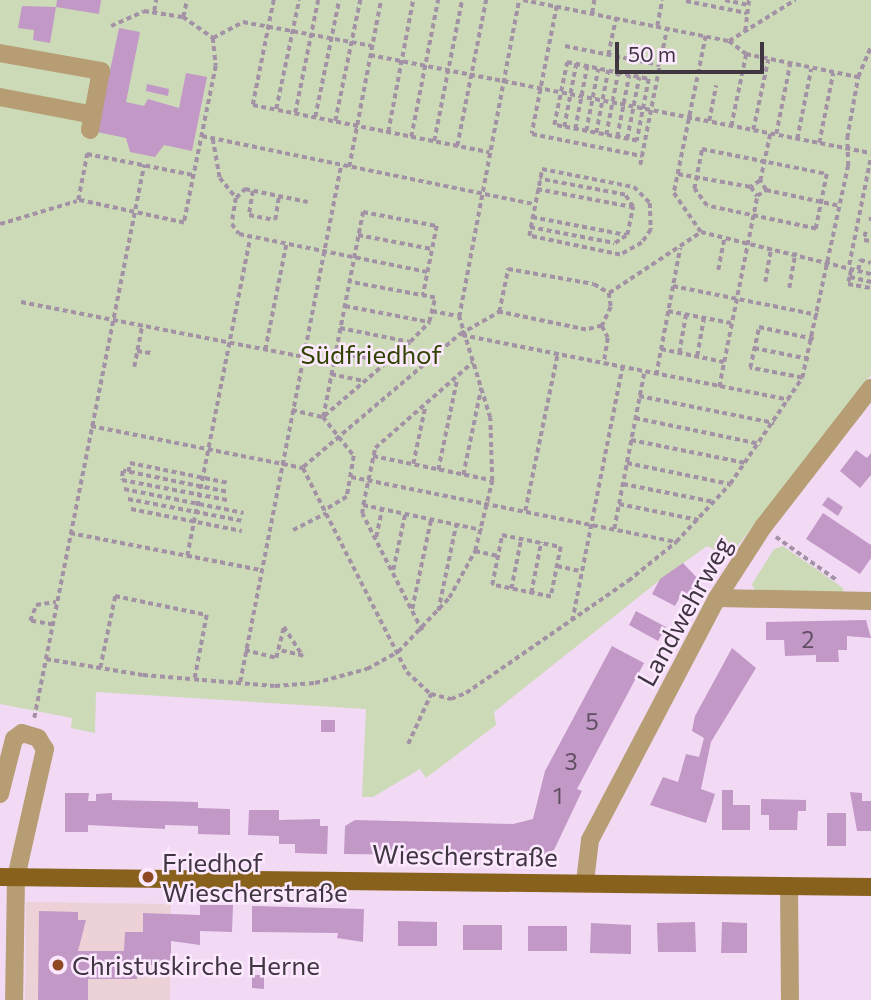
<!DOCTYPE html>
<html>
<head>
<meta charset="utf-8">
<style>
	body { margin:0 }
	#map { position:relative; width:871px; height:1000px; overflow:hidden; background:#f2daf5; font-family:Commissioner,sans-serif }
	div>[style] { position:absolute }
	.education>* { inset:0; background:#ecd2d7 }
	.green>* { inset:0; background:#ccdab7 }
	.building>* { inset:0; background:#c298c7 }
	.path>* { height:3.5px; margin-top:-1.75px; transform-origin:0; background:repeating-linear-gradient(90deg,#a391a5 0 5px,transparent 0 8.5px) }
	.minor>* { height:18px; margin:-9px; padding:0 9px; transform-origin:9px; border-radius:9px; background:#b79d74 }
	.major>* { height:18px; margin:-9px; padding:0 9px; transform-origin:9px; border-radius:9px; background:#88621d }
	.dots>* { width:19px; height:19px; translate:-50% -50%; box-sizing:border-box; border:4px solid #fde9ff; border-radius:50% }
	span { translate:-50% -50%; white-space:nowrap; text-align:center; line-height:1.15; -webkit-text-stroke:5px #fde9ff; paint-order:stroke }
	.number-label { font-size:23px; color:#604e62 }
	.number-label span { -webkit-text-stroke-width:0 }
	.park-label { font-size:26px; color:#314301 }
	.street-label { font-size:26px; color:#403641 }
	.poi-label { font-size:26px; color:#403641 }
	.left { translate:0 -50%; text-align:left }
	.scale { position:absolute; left:615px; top:42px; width:149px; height:32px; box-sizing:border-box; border:4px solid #403641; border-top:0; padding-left:9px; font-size:21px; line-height:24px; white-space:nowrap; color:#403641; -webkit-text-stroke:5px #fde9ff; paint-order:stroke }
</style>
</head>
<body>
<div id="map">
	<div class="education">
		<div style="clip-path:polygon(26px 902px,171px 904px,170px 1000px,25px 1000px)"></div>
	</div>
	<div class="green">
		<div style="clip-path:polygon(0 0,871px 0,871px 375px,729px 557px,707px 546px,660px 580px,494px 712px,496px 725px,426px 778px,420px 769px,373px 797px,362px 797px,366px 709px,96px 692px,95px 733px,71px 728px,72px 718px,0 704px)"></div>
		<div style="clip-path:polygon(783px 546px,843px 588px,843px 592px,755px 591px,752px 584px,774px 549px)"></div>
	</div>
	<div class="building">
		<div style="clip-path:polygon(57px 0,101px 0,99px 14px,56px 7px,50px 43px,33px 40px,34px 30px,18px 28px,22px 6px,56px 7px)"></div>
		<div style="clip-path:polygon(119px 28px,140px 32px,126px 102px,144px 106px,148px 99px,179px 108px,186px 73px,207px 77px,192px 151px,164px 145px,155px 157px,130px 152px,126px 138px,97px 132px)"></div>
		<div style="clip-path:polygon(147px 84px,169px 89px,168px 96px,146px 91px)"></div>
		<div style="clip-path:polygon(856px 450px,867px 458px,871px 453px,871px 475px,860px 488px,840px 471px)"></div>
		<div style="clip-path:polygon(828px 497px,843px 507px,838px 516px,822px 505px)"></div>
		<div style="clip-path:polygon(823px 513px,871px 545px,871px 558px,860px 574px,806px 539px)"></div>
		<div style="clip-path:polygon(683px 563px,699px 580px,690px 595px,683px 591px,675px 606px,652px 594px,660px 579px)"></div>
		<div style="clip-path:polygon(636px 611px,666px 627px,658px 641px,629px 625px)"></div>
		<div style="clip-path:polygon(866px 620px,871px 638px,847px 636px,847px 650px,838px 650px,839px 662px,816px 662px,816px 655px,785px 656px,784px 640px,766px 640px,766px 622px)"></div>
		<div style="clip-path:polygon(612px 646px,644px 663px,577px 789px,582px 791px,554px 850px,540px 856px,344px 854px,345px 826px,355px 820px,513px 824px,533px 819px,545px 771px)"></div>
		<div style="clip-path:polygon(732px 648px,756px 668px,711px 742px,701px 789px,715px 794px,706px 823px,650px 805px,663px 777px,678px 782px,686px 754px,699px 757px,704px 738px,692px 731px,695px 716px)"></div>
		<div style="clip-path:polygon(321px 720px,335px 720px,335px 732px,321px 732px)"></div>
		<div style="clip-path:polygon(722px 790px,733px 790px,733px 805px,750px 805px,750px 830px,722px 830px)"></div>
		<div style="clip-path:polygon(850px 792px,862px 793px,862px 801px,871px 801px,871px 831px,857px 831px)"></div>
		<div style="clip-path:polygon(65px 793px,89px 793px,88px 801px,96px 801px,96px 794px,112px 793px,112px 800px,198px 802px,198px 808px,230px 809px,230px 835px,198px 834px,198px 826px,165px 825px,165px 829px,88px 825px,88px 832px,65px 832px)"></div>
		<div style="clip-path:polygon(761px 799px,806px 800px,806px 811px,798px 811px,797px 830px,769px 830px,769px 815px,761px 815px)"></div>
		<div style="clip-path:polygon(249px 810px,279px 810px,279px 820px,320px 819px,320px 826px,328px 826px,327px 854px,295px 853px,295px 844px,279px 844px,279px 836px,248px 835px)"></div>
		<div style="clip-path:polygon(827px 813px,846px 813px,846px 846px,827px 846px)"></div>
		<div style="clip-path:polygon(200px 905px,233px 905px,232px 932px,200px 931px,200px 945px,171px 941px,171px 965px,137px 965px,137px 979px,88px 979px,88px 1000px,38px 1000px,39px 911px,78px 912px,78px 920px,86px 920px,78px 951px,124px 951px,125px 932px,143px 932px,143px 913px,200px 915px)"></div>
		<div style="clip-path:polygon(252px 906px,364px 909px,363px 942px,337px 938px,338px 933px,252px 932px)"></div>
		<div style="clip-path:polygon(398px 921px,437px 922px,437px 946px,398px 946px)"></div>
		<div style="clip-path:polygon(695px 922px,696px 952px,658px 952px,657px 923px)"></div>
		<div style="clip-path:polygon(722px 922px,747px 923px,747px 953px,721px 953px)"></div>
		<div style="clip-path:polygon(591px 923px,631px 925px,631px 954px,590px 953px)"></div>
		<div style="clip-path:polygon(463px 925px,502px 925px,502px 950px,463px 950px)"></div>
		<div style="clip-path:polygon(528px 926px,567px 926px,567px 951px,528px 951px)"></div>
		<div style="clip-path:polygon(252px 975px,264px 975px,264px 989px,252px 988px)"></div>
	</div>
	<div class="path">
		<div style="left:274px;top:0;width:107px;rotate:101.3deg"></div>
		<div style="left:253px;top:105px;width:241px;rotate:11.3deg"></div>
		<div style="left:523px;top:0;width:210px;rotate:11.3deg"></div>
		<div style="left:729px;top:41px;width:21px;rotate:37deg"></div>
		<div style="left:746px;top:54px;width:114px;rotate:11.6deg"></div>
		<div style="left:725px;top:0;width:24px;rotate:12deg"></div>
		<div style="left:686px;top:1px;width:62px;rotate:11.1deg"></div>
		<div style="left:557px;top:6px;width:130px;rotate:101.1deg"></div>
		<div style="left:532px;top:134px;width:112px;rotate:11.3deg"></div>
		<div style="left:154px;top:11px;width:11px;rotate:-80deg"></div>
		<div style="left:592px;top:13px;width:13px;rotate:-81deg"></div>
		<div style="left:183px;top:17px;width:17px;rotate:-77deg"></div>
		<div style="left:111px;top:26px;width:36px;rotate:-24deg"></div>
		<div style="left:144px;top:11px;width:39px;rotate:9deg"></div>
		<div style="left:183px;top:17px;width:37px;rotate:35deg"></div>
		<div style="left:213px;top:38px;width:28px;rotate:84deg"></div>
		<div style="left:216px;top:66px;width:160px;rotate:101.5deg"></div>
		<div style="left:184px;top:223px;width:108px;rotate:-167.8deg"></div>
		<div style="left:78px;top:200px;width:47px;rotate:-78.9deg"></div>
		<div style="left:87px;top:154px;width:108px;rotate:11.2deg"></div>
		<div style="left:657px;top:26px;width:26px;rotate:-79deg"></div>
		<div style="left:745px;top:31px;width:31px;rotate:-83deg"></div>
		<div style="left:706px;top:36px;width:160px;rotate:101.5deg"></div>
		<div style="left:674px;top:193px;width:47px;rotate:55.3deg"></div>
		<div style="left:701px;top:232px;width:175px;rotate:13.9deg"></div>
		<div style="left:213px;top:38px;width:34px;rotate:-28deg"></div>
		<div style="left:243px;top:22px;width:131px;rotate:10.5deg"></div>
		<div style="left:729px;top:41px;width:78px;rotate:-31.8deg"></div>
		<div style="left:565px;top:46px;width:97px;rotate:11.3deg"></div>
		<div style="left:370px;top:55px;width:510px;rotate:11.07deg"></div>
		<div style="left:608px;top:55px;width:38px;rotate:-78deg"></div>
		<div style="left:567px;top:62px;width:84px;rotate:11.7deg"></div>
		<div style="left:649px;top:79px;width:63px;rotate:101deg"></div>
		<div style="left:637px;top:141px;width:85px;rotate:-169.1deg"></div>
		<div style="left:554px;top:125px;width:64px;rotate:-78.3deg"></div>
		<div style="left:276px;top:109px;width:111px;rotate:-78.1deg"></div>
		<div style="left:295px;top:113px;width:115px;rotate:-78.5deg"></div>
		<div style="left:315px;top:117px;width:119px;rotate:-78.4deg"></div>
		<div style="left:335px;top:121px;width:124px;rotate:-78.3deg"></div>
		<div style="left:709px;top:121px;width:36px;rotate:-79deg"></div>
		<div style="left:731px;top:126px;width:74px;rotate:-78.2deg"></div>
		<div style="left:564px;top:127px;width:64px;rotate:-79.2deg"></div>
		<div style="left:575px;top:129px;width:64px;rotate:-79.2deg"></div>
		<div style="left:753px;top:130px;width:72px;rotate:-77.9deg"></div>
		<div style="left:586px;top:131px;width:63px;rotate:-79deg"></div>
		<div style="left:388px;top:132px;width:134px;rotate:-79.3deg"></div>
		<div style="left:596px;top:133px;width:64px;rotate:-79.2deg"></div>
		<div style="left:776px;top:134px;width:71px;rotate:-78.7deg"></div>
		<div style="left:606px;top:135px;width:64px;rotate:-79.2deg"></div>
		<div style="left:202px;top:136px;width:339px;rotate:11.6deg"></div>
		<div style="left:411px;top:137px;width:140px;rotate:-78.9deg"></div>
		<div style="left:617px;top:137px;width:63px;rotate:-79deg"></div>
		<div style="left:213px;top:139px;width:40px;rotate:80deg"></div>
		<div style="left:220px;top:178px;width:26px;rotate:51deg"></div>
		<div style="left:236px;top:198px;width:26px;rotate:99deg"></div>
		<div style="left:232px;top:224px;width:12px;rotate:55deg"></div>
		<div style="left:239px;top:234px;width:193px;rotate:11.4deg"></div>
		<div style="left:627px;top:139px;width:63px;rotate:-79deg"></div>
		<div style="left:797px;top:139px;width:71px;rotate:-78.7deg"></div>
		<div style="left:434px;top:141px;width:144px;rotate:-78.8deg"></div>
		<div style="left:819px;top:143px;width:71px;rotate:-78.7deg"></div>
		<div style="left:457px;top:146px;width:149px;rotate:-78.8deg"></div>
		<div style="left:702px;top:149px;width:127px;rotate:11.3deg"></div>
		<div style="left:827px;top:174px;width:56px;rotate:101.3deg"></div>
		<div style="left:816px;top:229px;width:111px;rotate:-168.1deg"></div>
		<div style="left:707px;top:206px;width:21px;rotate:-127deg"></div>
		<div style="left:694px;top:189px;width:41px;rotate:-78.7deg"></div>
		<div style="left:640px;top:165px;width:140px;rotate:-78.9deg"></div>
		<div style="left:349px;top:167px;width:170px;rotate:-79.2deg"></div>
		<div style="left:542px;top:169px;width:94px;rotate:11.1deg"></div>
		<div style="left:634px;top:187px;width:23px;rotate:45deg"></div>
		<div style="left:650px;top:203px;width:27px;rotate:88deg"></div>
		<div style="left:651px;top:230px;width:16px;rotate:125deg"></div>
		<div style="left:642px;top:243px;width:25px;rotate:151deg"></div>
		<div style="left:620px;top:255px;width:93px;rotate:-168.2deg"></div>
		<div style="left:529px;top:236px;width:68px;rotate:-79deg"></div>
		<div style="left:678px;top:174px;width:74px;rotate:10.1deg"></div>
		<div style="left:760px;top:181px;width:48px;rotate:-78deg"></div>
		<div style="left:537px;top:189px;width:97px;rotate:10.7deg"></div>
		<div style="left:766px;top:190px;width:76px;rotate:12.2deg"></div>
		<div style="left:253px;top:191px;width:24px;rotate:99deg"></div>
		<div style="left:249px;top:215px;width:26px;rotate:11deg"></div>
		<div style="left:275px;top:220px;width:24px;rotate:-81deg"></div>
		<div style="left:236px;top:198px;width:13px;rotate:-45deg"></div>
		<div style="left:245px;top:189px;width:64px;rotate:11.7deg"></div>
		<div style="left:532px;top:217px;width:96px;rotate:10.8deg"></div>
		<div style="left:871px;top:217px;width:4px;rotate:90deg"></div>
		<div style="left:0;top:224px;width:80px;rotate:-16.6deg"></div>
		<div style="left:530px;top:227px;width:86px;rotate:10.7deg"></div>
		<div style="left:615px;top:243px;width:14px;rotate:-34deg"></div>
		<div style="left:627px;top:235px;width:29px;rotate:-78deg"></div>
		<div style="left:633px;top:207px;width:14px;rotate:-124deg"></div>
		<div style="left:625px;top:195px;width:87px;rotate:-169.5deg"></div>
		<div style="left:866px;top:232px;width:8px;rotate:104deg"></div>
		<div style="left:864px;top:240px;width:7px;rotate:8deg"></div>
		<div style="left:358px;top:235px;width:75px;rotate:10.7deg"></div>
		<div style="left:849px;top:265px;width:111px;rotate:-78.6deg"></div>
		<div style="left:718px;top:270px;width:32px;rotate:-79deg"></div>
		<div style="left:858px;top:270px;width:10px;rotate:-79deg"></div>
		<div style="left:860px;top:260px;width:11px;rotate:15deg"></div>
		<div style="left:851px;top:271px;width:6px;rotate:99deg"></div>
		<div style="left:850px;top:277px;width:22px;rotate:13deg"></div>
		<div style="left:850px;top:277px;width:7px;rotate:106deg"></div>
		<div style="left:848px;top:284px;width:23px;rotate:10deg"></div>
		<div style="left:765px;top:282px;width:34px;rotate:-80deg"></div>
		<div style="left:673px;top:286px;width:148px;rotate:11.3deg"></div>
		<div style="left:789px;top:288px;width:36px;rotate:-80deg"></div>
		<div style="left:609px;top:293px;width:110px;rotate:-33.5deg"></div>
		<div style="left:21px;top:302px;width:287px;rotate:11deg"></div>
		<div style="left:345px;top:306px;width:86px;rotate:10.8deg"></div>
		<div style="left:432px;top:311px;width:26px;rotate:11deg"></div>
		<div style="left:668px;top:311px;width:64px;rotate:10.8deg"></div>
		<div style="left:602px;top:326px;width:13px;rotate:63deg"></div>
		<div style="left:608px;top:338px;width:26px;rotate:99deg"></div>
		<div style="left:340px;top:328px;width:71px;rotate:11.3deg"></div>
		<div style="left:462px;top:335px;width:333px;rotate:11.2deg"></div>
		<div style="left:754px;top:348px;width:56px;rotate:11.3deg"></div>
		<div style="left:661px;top:349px;width:64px;rotate:11.7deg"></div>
		<div style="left:265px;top:350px;width:107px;rotate:-78.7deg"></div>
		<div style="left:137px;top:351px;width:14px;rotate:8deg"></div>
		<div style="left:336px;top:352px;width:53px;rotate:10.9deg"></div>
		<div style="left:679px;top:353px;width:40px;rotate:-80deg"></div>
		<div style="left:697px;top:356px;width:39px;rotate:-80deg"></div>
		<div style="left:134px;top:367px;width:42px;rotate:-79deg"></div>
		<div style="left:331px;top:374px;width:33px;rotate:12deg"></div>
		<div style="left:656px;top:375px;width:129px;rotate:-79.3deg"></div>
		<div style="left:802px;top:378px;width:53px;rotate:-169.1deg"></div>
		<div style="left:750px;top:368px;width:42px;rotate:-77.6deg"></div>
		<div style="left:759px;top:327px;width:56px;rotate:12.3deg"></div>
		<div style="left:719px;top:387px;width:195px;rotate:-78.7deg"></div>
		<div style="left:757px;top:196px;width:11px;rotate:-34deg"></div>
		<div style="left:766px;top:190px;width:11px;rotate:-124deg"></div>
		<div style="left:760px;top:181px;width:11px;rotate:146deg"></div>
		<div style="left:751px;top:187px;width:11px;rotate:56deg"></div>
		<div style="left:639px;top:396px;width:138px;rotate:11.3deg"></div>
		<div style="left:292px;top:410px;width:32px;rotate:13deg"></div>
		<div style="left:323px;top:417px;width:50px;rotate:51.5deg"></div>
		<div style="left:354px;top:456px;width:42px;rotate:99.7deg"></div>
		<div style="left:347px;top:497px;width:26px;rotate:149deg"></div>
		<div style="left:324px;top:416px;width:113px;rotate:-40.7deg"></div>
		<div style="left:410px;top:342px;width:28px;rotate:-46deg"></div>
		<div style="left:429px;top:322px;width:25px;rotate:-76deg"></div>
		<div style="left:435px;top:298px;width:87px;rotate:-169.5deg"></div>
		<div style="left:323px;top:417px;width:209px;rotate:-79deg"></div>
		<div style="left:363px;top:212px;width:75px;rotate:10.7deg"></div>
		<div style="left:437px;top:226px;width:71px;rotate:101.3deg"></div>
		<div style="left:635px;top:418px;width:128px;rotate:11.7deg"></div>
		<div style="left:91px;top:426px;width:216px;rotate:11.2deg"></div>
		<div style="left:631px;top:440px;width:117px;rotate:11.3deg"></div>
		<div style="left:373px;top:456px;width:120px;rotate:11.5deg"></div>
		<div style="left:627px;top:463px;width:105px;rotate:11.5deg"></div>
		<div style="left:413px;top:464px;width:58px;rotate:-78.1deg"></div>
		<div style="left:303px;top:467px;width:206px;rotate:-40.3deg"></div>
		<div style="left:460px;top:334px;width:45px;rotate:-29.4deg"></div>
		<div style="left:499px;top:312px;width:44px;rotate:-78.2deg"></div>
		<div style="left:508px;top:269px;width:87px;rotate:9.9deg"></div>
		<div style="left:594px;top:284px;width:17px;rotate:31deg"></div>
		<div style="left:609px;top:293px;width:14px;rotate:82deg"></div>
		<div style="left:611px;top:307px;width:21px;rotate:115deg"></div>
		<div style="left:602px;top:326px;width:16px;rotate:166deg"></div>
		<div style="left:586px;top:330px;width:89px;rotate:-168.3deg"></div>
		<div style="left:303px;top:468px;width:229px;rotate:63deg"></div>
		<div style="left:407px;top:672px;width:33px;rotate:43deg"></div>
		<div style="left:431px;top:694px;width:21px;rotate:14deg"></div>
		<div style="left:451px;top:699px;width:16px;rotate:-22deg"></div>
		<div style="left:466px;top:693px;width:197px;rotate:-34.7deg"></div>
		<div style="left:628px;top:581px;width:62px;rotate:-39.1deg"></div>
		<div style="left:676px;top:542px;width:79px;rotate:-47deg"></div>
		<div style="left:730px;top:484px;width:128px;rotate:-55.8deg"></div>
		<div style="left:802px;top:378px;width:217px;rotate:-77.8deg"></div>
		<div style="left:848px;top:166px;width:28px;rotate:-92deg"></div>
		<div style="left:847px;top:138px;width:62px;rotate:-79.8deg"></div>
		<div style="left:858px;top:77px;width:34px;rotate:-67deg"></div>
		<div style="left:438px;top:470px;width:93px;rotate:-78.2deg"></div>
		<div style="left:128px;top:472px;width:9px;rotate:-77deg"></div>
		<div style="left:130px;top:463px;width:101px;rotate:11.4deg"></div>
		<div style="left:463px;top:475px;width:89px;rotate:-78.3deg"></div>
		<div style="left:351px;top:477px;width:331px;rotate:11.3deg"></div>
		<div style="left:623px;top:484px;width:93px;rotate:11.2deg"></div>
		<div style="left:124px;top:489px;width:122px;rotate:11.3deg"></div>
		<div style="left:226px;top:492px;width:105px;rotate:-168.5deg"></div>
		<div style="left:123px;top:471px;width:9px;rotate:96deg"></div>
		<div style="left:122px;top:480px;width:107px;rotate:10.8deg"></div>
		<div style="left:128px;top:499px;width:117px;rotate:10.8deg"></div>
		<div style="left:619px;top:504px;width:81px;rotate:11.4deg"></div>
		<div style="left:363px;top:505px;width:122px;rotate:11.9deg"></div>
		<div style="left:131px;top:509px;width:113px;rotate:11.2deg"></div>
		<div style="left:525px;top:511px;width:158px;rotate:-78.3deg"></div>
		<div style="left:614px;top:529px;width:159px;rotate:-79.1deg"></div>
		<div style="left:293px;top:530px;width:37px;rotate:-27deg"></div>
		<div style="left:70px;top:533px;width:194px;rotate:11deg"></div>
		<div style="left:502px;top:535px;width:60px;rotate:11.5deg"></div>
		<div style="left:561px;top:547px;width:51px;rotate:101.3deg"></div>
		<div style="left:551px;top:597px;width:60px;rotate:-168.5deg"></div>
		<div style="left:492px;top:585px;width:51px;rotate:-78.7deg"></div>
		<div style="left:376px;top:537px;width:29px;rotate:-78deg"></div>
		<div style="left:776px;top:537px;width:76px;rotate:35.4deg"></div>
		<div style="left:475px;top:551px;width:24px;rotate:12deg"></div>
		<div style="left:187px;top:556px;width:323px;rotate:-78.8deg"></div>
		<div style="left:557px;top:566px;width:25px;rotate:12deg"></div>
		<div style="left:393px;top:570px;width:57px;rotate:-77.9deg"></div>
		<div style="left:511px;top:589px;width:51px;rotate:-78.7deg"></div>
		<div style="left:531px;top:593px;width:52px;rotate:-78.9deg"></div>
		<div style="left:412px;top:609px;width:92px;rotate:-78.1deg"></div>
		<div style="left:438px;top:611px;width:88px;rotate:-78.2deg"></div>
		<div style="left:572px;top:621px;width:257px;rotate:-78.8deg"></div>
		<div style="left:53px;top:625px;width:23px;rotate:-170deg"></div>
		<div style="left:30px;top:621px;width:17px;rotate:-69deg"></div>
		<div style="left:36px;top:605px;width:20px;rotate:-9deg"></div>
		<div style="left:422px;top:631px;width:131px;rotate:-117.1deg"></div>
		<div style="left:362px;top:514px;width:9px;rotate:-84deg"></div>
		<div style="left:363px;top:505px;width:58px;rotate:-78.1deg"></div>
		<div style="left:375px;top:448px;width:130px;rotate:-41.3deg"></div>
		<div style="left:245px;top:650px;width:32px;rotate:14deg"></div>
		<div style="left:276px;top:658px;width:32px;rotate:-76deg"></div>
		<div style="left:284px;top:627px;width:35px;rotate:57deg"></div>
		<div style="left:303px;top:656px;width:26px;rotate:-167deg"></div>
		<div style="left:46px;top:659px;width:98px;rotate:9.4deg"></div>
		<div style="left:143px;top:675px;width:132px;rotate:4.8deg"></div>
		<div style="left:275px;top:686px;width:40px;rotate:-4.3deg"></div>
		<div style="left:315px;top:683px;width:54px;rotate:-15.1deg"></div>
		<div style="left:367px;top:669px;width:35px;rotate:-29deg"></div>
		<div style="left:398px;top:652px;width:74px;rotate:-46.6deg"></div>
		<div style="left:449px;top:598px;width:54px;rotate:-61deg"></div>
		<div style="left:475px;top:551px;width:72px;rotate:-76.3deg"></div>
		<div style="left:492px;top:481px;width:63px;rotate:-91.8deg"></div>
		<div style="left:490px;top:418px;width:106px;rotate:-107.1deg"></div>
		<div style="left:459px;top:317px;width:323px;rotate:-79.3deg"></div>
		<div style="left:100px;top:668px;width:74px;rotate:-78.2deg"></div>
		<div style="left:115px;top:596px;width:94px;rotate:11.7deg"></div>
		<div style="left:207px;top:615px;width:64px;rotate:100.8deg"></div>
		<div style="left:240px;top:682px;width:527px;rotate:-78.95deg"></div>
		<div style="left:34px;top:718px;width:564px;rotate:-78.75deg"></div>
		<div style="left:408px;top:744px;width:55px;rotate:-65.3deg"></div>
	</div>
	<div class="minor">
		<div style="left:0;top:53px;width:103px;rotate:10.1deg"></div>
		<div style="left:101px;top:71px;width:60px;rotate:100.6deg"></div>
		<div style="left:0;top:97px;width:91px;rotate:10.8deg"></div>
		<div style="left:717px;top:598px;width:154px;rotate:1.1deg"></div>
		<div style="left:0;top:794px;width:57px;rotate:-75.7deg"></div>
		<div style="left:14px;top:739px;width:10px;rotate:-37deg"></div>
		<div style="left:22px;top:733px;width:17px;rotate:17deg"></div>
		<div style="left:38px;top:738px;width:13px;rotate:58deg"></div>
		<div style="left:45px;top:749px;width:132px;rotate:102.7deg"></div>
		<div style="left:16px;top:878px;width:122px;rotate:90.9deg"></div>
		<div style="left:585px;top:882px;width:42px;rotate:-83.2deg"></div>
		<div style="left:590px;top:840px;width:273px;rotate:-62.3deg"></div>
		<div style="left:717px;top:598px;width:85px;rotate:-57.1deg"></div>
		<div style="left:763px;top:527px;width:176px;rotate:-52.2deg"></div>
		<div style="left:789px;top:886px;width:114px;rotate:89.5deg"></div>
	</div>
	<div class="major">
		<div style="left:0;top:877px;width:871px;rotate:0.66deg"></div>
	</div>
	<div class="dots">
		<div style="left:148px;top:877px;background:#8f4824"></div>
		<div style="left:58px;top:965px;background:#8f4824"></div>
	</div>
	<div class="number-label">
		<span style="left:808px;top:639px">2</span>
		<span style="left:592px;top:721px">5</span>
		<span style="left:571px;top:761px">3</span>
		<span style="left:558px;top:795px">1</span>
	</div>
	<div class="park-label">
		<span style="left:371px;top:354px">Südfriedhof</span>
	</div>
	<div class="street-label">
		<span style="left:684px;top:611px;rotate:-61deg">Landwehrweg</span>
		<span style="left:465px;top:855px;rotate:1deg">Wiescherstraße</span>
	</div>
	<div class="poi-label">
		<span class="left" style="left:162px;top:877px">Friedhof<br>Wiescherstraße</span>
		<span class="left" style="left:72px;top:965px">Christuskirche Herne</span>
	</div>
	<div class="scale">50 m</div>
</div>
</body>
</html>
